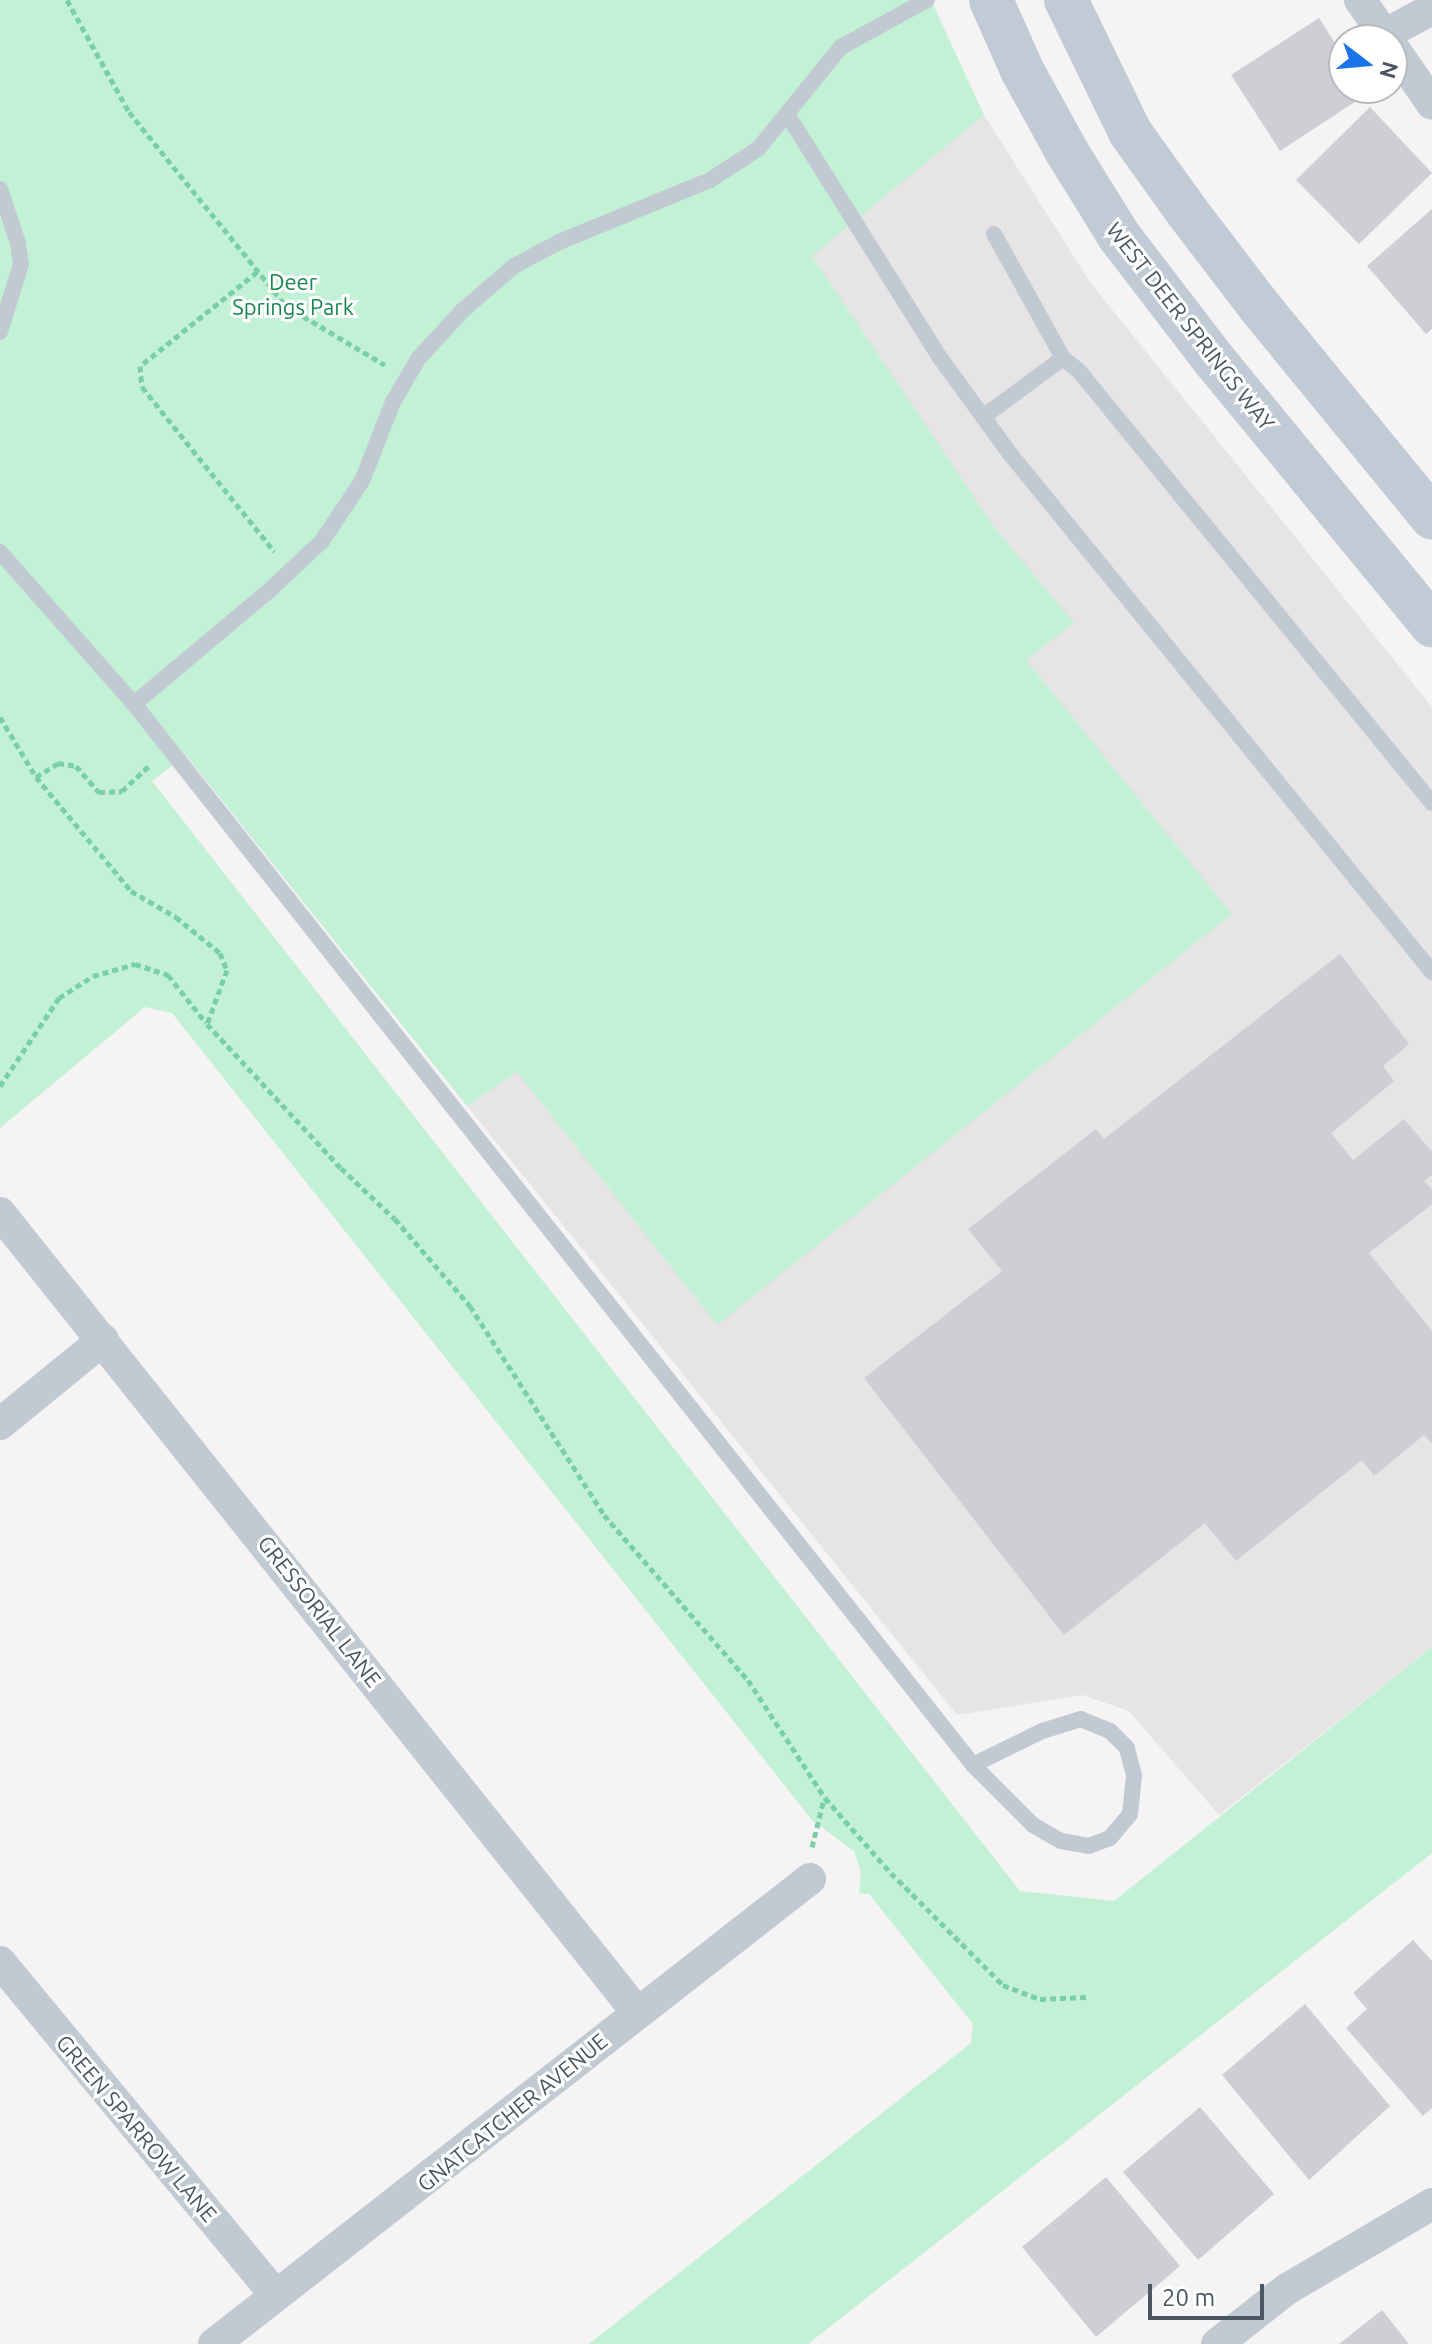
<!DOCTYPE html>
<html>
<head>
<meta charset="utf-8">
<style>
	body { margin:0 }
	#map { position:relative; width:1432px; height:2344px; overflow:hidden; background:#f5f3f3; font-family:Ubuntu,sans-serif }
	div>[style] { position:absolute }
	.education>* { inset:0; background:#e6e4e5 }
	.green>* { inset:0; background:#c3f1d5 }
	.building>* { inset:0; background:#cdcfd5 }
	.path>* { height:5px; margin-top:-2.5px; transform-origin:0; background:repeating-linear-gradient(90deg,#7ad0a6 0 6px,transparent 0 10px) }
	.service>* { height:16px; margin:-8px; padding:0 8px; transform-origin:8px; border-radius:8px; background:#c1cad2 }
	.minor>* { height:32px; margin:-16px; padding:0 16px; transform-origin:16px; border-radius:16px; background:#c1cad2 }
	.secondary>* { height:44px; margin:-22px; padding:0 22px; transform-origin:22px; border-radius:22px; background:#c1cbd6 }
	span { translate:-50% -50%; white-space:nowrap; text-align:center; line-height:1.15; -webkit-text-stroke:6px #fff; paint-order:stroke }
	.park-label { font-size:22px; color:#17864f }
	.street-label { font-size:22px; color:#4a5661 }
	.north { position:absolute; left:1328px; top:24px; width:80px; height:80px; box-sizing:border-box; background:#fff; border:2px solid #b7bbc0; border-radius:50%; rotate:106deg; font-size:22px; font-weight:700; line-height:32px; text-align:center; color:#4a5661 }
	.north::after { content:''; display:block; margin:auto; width:28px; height:36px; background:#1a73e8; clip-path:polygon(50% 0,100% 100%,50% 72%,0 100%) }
	.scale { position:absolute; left:1148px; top:2284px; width:116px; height:36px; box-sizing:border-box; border:4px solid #4a5661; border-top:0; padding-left:10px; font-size:24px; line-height:28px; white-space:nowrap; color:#4a5661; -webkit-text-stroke:6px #fff; paint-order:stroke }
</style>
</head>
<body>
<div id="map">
	<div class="education">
		<div style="clip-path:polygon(984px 115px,1090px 282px,1432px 707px,1432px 1647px,1219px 1815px,1129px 1711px,1082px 1695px,957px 1715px,185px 755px)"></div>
	</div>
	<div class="green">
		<div style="clip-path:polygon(0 0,931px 0,984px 115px,812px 256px,995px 528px,1074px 623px,1026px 660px,1232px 914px,717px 1325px,517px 1072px,467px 1106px,186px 755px,152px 781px,1020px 1891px,1114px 1901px,1432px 1647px,1432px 1853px,808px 2344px,589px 2344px,971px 2043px,973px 2024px,869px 1894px,859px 1893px,861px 1872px,854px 1851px,812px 1820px,172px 1013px,145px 1007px,0 1128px)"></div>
	</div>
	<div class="building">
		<div style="clip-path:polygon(1319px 18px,1344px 57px,1344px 88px,1364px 88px,1367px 94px,1280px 151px,1231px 75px)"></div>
		<div style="clip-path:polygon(1370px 107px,1432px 173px,1359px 244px,1296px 180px)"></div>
		<div style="clip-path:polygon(1432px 209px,1432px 329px,1426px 334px,1367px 266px)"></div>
		<div style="clip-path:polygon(1340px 954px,1409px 1044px,1383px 1066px,1394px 1081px,1331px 1133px,1353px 1160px,1404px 1119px,1432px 1152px,1432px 1175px,1424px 1181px,1432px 1189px,1432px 1204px,1369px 1253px,1432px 1331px,1432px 1444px,1424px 1435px,1374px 1476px,1362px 1460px,1236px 1561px,1205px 1523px,1064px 1635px,864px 1378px,1002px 1271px,968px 1229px,1096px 1129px,1104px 1139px)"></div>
		<div style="clip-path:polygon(1413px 1940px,1432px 1961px,1432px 2108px,1423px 2116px,1346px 2028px,1367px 2009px,1353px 1993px)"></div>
		<div style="clip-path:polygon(1305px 2004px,1390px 2106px,1309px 2180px,1222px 2075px)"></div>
		<div style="clip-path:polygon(1200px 2107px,1274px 2194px,1198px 2260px,1123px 2172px)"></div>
		<div style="clip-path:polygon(1106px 2177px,1180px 2266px,1096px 2337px,1022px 2247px)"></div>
		<div style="clip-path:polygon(1382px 2310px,1409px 2344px,1339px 2344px)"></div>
	</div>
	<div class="path">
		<div style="left:67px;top:0;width:128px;rotate:61deg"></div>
		<div style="left:129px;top:112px;width:250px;rotate:51deg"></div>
		<div style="left:286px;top:306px;width:115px;rotate:30.8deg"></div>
		<div style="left:257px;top:272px;width:150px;rotate:141.2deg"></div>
		<div style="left:140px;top:366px;width:21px;rotate:85deg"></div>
		<div style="left:142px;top:387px;width:211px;rotate:51.2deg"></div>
		<div style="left:0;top:717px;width:70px;rotate:59deg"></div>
		<div style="left:36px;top:777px;width:148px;rotate:50.2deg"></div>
		<div style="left:131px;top:891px;width:52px;rotate:30deg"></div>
		<div style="left:176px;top:917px;width:57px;rotate:39.3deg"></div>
		<div style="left:220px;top:953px;width:18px;rotate:68deg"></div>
		<div style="left:227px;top:970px;width:58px;rotate:110.3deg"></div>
		<div style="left:207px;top:1024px;width:197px;rotate:47.1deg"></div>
		<div style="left:341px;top:1168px;width:74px;rotate:43.4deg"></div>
		<div style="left:395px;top:1219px;width:115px;rotate:49.2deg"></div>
		<div style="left:470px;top:1306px;width:248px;rotate:57.3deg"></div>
		<div style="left:604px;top:1515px;width:219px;rotate:48.9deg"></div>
		<div style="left:748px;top:1680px;width:141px;rotate:56.9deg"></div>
		<div style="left:825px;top:1798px;width:100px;rotate:48.7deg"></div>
		<div style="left:891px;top:1873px;width:158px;rotate:45deg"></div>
		<div style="left:1003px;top:1985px;width:40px;rotate:21deg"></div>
		<div style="left:1040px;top:1999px;width:46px;rotate:-2.5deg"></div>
		<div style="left:36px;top:777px;width:26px;rotate:-32deg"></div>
		<div style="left:58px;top:763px;width:18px;rotate:9deg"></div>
		<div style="left:76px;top:766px;width:35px;rotate:49deg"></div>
		<div style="left:99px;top:792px;width:23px;rotate:-2deg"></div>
		<div style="left:122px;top:791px;width:38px;rotate:-43deg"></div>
		<div style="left:0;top:1086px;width:106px;rotate:-56.2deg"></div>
		<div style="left:59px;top:998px;width:40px;rotate:-32.9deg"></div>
		<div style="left:93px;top:976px;width:44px;rotate:-15.9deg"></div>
		<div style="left:135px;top:964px;width:35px;rotate:18deg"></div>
		<div style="left:168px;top:975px;width:61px;rotate:51.6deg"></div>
		<div style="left:812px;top:1847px;width:49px;rotate:-76deg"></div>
	</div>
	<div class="service">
		<div style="left:787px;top:114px;width:284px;rotate:57.9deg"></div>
		<div style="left:938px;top:355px;width:124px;rotate:53.9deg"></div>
		<div style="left:1011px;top:455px;width:667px;rotate:50.84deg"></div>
		<div style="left:0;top:189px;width:57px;rotate:71.6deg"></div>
		<div style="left:18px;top:243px;width:21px;rotate:82deg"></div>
		<div style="left:21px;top:264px;width:71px;rotate:107.2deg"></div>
		<div style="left:994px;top:234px;width:142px;rotate:60.9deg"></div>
		<div style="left:1063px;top:358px;width:21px;rotate:39deg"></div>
		<div style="left:1079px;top:371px;width:558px;rotate:50.75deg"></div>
		<div style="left:983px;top:417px;width:99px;rotate:-36.4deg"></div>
		<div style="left:0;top:552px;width:203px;rotate:48.6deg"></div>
		<div style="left:134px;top:704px;width:1353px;rotate:51.66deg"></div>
		<div style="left:973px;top:1765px;width:85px;rotate:45deg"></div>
		<div style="left:1033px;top:1825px;width:32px;rotate:30deg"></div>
		<div style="left:1061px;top:1841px;width:28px;rotate:10deg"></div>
		<div style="left:1089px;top:1846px;width:22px;rotate:-21deg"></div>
		<div style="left:1110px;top:1838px;width:31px;rotate:-50deg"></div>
		<div style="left:1130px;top:1814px;width:39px;rotate:-84deg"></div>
		<div style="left:1134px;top:1775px;width:28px;rotate:-105deg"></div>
		<div style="left:1127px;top:1748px;width:24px;rotate:-135deg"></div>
		<div style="left:1110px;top:1731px;width:31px;rotate:-158deg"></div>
		<div style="left:1081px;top:1719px;width:41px;rotate:162.9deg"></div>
		<div style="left:1042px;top:1731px;width:77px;rotate:153.8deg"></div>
		<div style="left:134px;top:704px;width:180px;rotate:-40deg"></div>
		<div style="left:272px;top:588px;width:69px;rotate:-43.2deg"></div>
		<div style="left:322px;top:541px;width:72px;rotate:-56.3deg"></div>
		<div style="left:362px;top:481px;width:85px;rotate:-68.6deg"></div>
		<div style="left:393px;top:402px;width:50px;rotate:-59.8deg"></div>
		<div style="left:418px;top:359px;width:67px;rotate:-47.4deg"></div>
		<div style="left:463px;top:310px;width:67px;rotate:-40.8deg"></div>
		<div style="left:514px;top:266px;width:51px;rotate:-28.1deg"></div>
		<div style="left:559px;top:242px;width:163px;rotate:-22.3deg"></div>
		<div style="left:710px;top:180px;width:57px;rotate:-32.9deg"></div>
		<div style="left:758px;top:149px;width:132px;rotate:-50.9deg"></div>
		<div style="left:841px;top:47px;width:98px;rotate:-28.7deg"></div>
	</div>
	<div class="minor">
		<div style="left:1360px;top:0;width:49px;rotate:55deg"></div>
		<div style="left:1384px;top:35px;width:55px;rotate:-28.4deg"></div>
		<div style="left:1392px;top:46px;width:70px;rotate:55.4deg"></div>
		<div style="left:0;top:1213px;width:1022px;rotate:51.44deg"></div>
		<div style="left:0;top:1424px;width:133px;rotate:-39.2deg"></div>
		<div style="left:0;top:1962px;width:431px;rotate:50.4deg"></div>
		<div style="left:214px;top:2344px;width:756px;rotate:-37.96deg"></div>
		<div style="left:1217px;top:2344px;width:89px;rotate:-38.2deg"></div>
		<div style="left:1287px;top:2289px;width:168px;rotate:-30.4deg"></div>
	</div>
	<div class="secondary">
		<div style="left:991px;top:0;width:77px;rotate:66.1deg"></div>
		<div style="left:1022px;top:70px;width:94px;rotate:61.2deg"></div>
		<div style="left:1067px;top:152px;width:99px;rotate:58.2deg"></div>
		<div style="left:1119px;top:236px;width:158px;rotate:52.5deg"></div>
		<div style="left:1215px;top:361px;width:342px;rotate:50.6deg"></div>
		<div style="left:1066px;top:0;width:147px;rotate:64.1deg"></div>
		<div style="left:1130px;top:132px;width:100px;rotate:54.4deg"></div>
		<div style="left:1188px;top:213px;width:117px;rotate:52.6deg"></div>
		<div style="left:1259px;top:306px;width:273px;rotate:50.7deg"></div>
	</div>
	<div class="park-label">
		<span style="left:293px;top:294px">Deer<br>Springs Park</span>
	</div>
	<div class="street-label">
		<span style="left:1191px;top:326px;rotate:52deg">WEST DEER SPRINGS WAY</span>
		<span style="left:320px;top:1611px;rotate:52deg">GRESSORIAL LANE</span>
		<span style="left:512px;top:2112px;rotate:-39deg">GNATCATCHER AVENUE</span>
		<span style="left:137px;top:2128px;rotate:50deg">GREEN SPARROW LANE</span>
	</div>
	<div class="north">N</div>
	<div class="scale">20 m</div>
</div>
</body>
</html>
